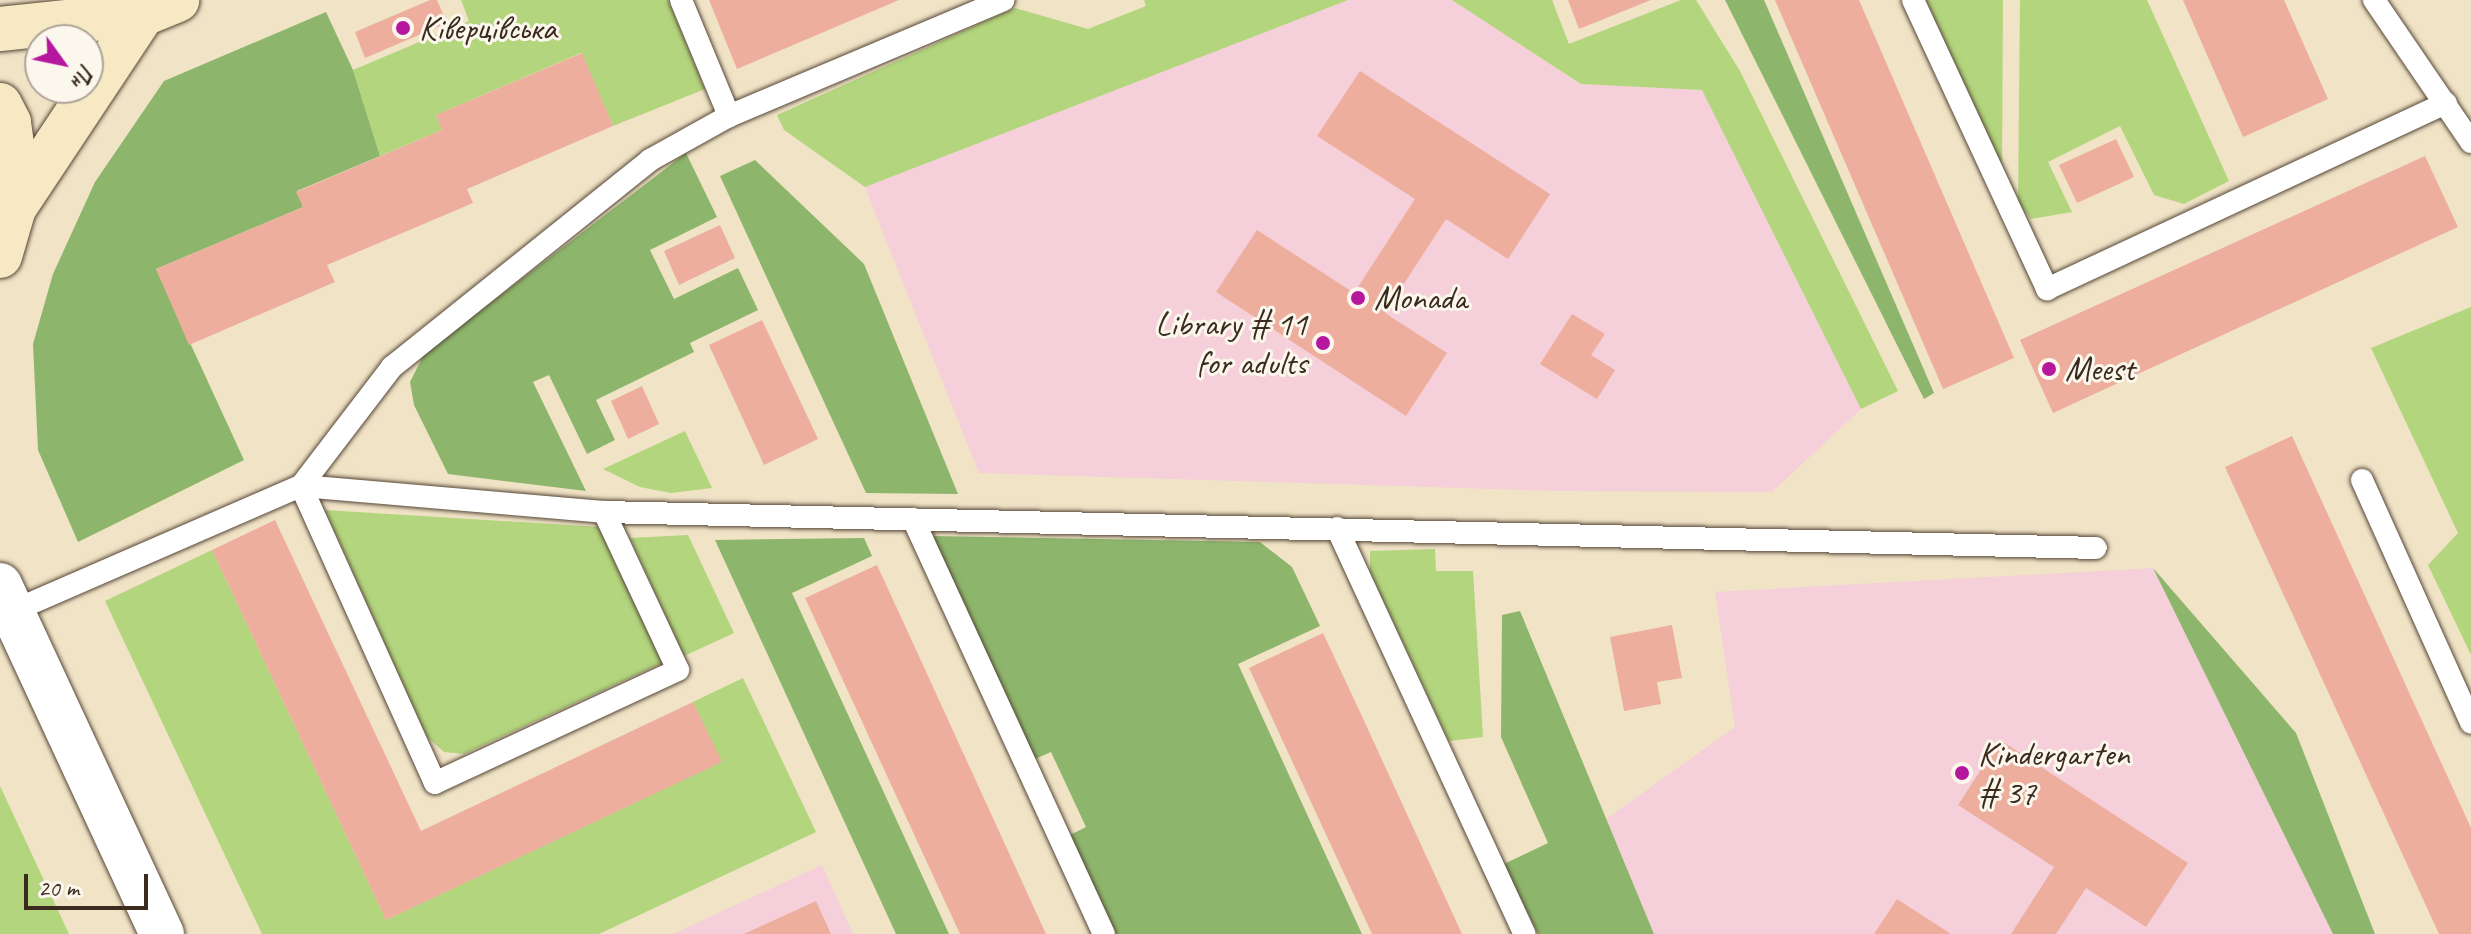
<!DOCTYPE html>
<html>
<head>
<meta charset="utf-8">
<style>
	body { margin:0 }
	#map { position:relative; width:2471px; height:934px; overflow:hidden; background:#f0e3c6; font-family:Caveat,sans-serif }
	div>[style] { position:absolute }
	.built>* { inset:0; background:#f5cfd9 }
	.green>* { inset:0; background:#b2d57d }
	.forest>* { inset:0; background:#8db66c }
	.building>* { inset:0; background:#eeae9e }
	.roads { filter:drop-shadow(0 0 2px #564637) drop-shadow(0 0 2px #564637) }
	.service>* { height:22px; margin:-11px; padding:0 11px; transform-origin:11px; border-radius:11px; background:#fff }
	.tertiary>* { height:44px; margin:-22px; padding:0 22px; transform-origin:22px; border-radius:22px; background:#fff }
	.secondary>* { height:44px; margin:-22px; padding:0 22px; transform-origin:22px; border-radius:22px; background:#f6e9c3 }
	.dots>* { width:22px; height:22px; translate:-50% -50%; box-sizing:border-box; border:4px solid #fbf7ec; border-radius:50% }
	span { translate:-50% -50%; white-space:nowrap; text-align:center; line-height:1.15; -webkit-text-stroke:6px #fbf7ec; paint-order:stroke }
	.poi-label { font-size:34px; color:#3b2a1e }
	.left { translate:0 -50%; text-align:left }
	.right { translate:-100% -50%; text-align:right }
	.north { position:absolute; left:24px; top:24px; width:80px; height:80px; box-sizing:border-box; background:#fbf7ec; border:2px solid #aea59a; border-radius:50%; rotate:123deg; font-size:22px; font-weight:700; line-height:32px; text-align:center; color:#3b2a1e }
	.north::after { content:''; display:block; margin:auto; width:28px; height:36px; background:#b5179e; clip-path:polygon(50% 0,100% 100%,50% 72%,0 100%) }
	.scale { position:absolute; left:24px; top:874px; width:124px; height:36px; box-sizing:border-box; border:4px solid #3b2a1e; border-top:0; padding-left:10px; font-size:24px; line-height:28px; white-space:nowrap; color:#3b2a1e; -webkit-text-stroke:6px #fbf7ec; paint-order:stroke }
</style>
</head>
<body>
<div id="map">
	<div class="built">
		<div style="clip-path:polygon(1348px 0,1452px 0,1580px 84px,1702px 90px,1861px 409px,1772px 492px,1557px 491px,979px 473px,865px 187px)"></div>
		<div style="clip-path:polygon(2153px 568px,2333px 934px,1654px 934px,1606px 819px,1735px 727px,1715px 592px)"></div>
		<div style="clip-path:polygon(822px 865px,853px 934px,673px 934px)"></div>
	</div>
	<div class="green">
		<div style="clip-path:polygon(461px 0,668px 0,705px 89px,613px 126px,581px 53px,436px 115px,442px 130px,380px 156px,353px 70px,469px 21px)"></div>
		<div style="clip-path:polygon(1144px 0,1348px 0,865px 187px,784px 130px,777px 115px,1015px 8px,1088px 29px,1146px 6px)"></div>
		<div style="clip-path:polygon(1452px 0,1552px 0,1569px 44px,1681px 0,1696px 0,1740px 71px,1898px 391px,1861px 409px,1702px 90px,1581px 84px)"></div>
		<div style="clip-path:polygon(1926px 0,2003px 0,2002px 166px)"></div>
		<div style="clip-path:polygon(2020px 0,2147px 0,2229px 181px,2184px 204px,2154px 195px,2120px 126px,2048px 162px,2072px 212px,2031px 219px,2018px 203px)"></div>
		<div style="clip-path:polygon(2471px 307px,2471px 655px,2428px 565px,2458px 533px,2371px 348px)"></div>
		<div style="clip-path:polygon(685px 431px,712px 488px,671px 493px,640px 487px,603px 469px)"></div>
		<div style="clip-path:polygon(325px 510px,601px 527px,662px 663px,464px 754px,444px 752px,427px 737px)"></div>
		<div style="clip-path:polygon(688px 535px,734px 633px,684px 656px,630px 538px)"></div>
		<div style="clip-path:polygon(1435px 549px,1436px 571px,1473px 571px,1483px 737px,1449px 741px,1370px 572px,1370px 551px)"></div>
		<div style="clip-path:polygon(212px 550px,386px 920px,721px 762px,693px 702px,743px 678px,816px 832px,599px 934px,262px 934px,105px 601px)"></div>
		<div style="clip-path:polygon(0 786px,69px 934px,0 934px)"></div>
	</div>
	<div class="forest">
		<div style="clip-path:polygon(1725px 0,1764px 0,1934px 393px,1924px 399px)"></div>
		<div style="clip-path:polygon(326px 12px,353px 70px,380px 156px,297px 191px,303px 207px,156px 269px,244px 460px,78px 542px,38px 450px,33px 344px,53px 274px,95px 182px,164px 81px)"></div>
		<div style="clip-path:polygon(686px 153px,717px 217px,650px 250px,674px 299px,738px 268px,758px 310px,690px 343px,694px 352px,596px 400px,615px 440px,587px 454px,549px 375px,533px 382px,586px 491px,448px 474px,414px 405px,410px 382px,424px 354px)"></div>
		<div style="clip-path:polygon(755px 160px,864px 264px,958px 494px,866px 493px,720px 176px)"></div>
		<div style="clip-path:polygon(932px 536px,1260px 542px,1292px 567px,1320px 626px,1238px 664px,1362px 934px,1115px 934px,1070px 835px,1086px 827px,1051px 752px,1035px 759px)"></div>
		<div style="clip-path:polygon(864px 538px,872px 556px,792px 593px,949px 934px,896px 934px,715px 540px)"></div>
		<div style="clip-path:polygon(2153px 568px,2296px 733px,2375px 934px,2333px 934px)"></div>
		<div style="clip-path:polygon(1520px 611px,1654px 934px,1538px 934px,1504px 864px,1548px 843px,1501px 737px,1502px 615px)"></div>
	</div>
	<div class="building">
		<div style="clip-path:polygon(430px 0,437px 0,447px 23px,365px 58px,355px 32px)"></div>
		<div style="clip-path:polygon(709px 0,899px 0,737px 69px)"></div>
		<div style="clip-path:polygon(1568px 0,1651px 0,1579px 29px)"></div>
		<div style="clip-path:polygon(1775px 0,1859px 0,2014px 358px,1943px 389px)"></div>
		<div style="clip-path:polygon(2183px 0,2284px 0,2328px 99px,2243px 137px)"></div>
		<div style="clip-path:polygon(582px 53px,613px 126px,467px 189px,473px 203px,327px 265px,335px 282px,189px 345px,156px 269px,303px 207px,296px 192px,442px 130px,436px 115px)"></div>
		<div style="clip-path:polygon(1360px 71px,1550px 194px,1508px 259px,1446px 219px,1385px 313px,1447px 353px,1406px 416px,1216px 292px,1257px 230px,1354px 293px,1415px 199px,1317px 136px)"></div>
		<div style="clip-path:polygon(2116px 139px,2134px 177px,2077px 203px,2059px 165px)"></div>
		<div style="clip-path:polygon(2425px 156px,2458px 227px,2053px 413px,2020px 340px)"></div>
		<div style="clip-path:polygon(720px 225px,735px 258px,679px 285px,664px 251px)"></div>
		<div style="clip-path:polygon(1572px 314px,1605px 334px,1591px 355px,1615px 370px,1597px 399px,1540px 364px)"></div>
		<div style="clip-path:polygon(762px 320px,818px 439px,764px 465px,709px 345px)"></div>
		<div style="clip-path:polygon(642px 386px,659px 424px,628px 439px,611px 401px)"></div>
		<div style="clip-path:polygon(2292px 436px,2471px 828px,2471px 934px,2439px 934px,2225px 467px)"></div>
		<div style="clip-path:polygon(275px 520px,421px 831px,693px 702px,722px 762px,386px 920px,212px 550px)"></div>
		<div style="clip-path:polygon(877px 565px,912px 641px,1046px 934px,960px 934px,805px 598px)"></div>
		<div style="clip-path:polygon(1672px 625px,1682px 678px,1657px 682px,1661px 704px,1624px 711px,1610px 637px)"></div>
		<div style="clip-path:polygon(1323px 633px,1360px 712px,1462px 934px,1372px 934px,1249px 668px)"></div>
		<div style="clip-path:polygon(2000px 740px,2188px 863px,2146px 927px,2086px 888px,2056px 934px,2011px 934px,2054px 867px,1958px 805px)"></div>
		<div style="clip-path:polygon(1897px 899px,1951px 934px,1874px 934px)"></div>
		<div style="clip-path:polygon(816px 901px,831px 934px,744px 934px)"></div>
	</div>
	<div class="roads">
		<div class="service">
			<div style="left:681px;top:0;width:126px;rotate:67.5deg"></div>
			<div style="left:729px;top:116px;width:298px;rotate:-22.9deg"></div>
			<div style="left:1913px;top:0;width:319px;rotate:65.1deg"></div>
			<div style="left:2047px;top:289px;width:440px;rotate:-25deg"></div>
			<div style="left:2374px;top:0;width:172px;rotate:55.7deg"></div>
			<div style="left:2362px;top:480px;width:266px;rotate:65.8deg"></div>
			<div style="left:604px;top:512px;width:174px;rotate:64.9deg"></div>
			<div style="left:678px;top:670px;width:268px;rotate:155.1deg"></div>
			<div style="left:435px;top:783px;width:326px;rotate:-114.3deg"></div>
			<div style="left:301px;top:486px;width:150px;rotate:-52.6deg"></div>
			<div style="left:392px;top:367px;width:331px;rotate:-38.7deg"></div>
			<div style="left:650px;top:160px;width:90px;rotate:-29.1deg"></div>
			<div style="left:913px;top:519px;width:457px;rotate:65.3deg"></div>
			<div style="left:1337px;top:528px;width:447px;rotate:65.2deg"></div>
			<div style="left:13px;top:611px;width:314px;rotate:-23.5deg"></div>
			<div style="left:301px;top:486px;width:304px;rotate:4.9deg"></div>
			<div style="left:604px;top:512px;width:1492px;rotate:1.38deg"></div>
		</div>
		<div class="tertiary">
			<div style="left:0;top:585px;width:385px;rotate:65.1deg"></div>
		</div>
		<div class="secondary">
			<div style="left:0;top:29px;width:144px;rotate:-6deg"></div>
			<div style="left:143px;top:14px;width:37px;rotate:-22deg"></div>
			<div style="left:0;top:105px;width:20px;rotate:63deg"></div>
			<div style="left:9px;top:123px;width:58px;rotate:82deg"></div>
			<div style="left:17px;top:180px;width:28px;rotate:96deg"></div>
			<div style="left:14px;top:208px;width:50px;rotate:106.3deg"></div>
			<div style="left:14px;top:208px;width:233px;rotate:-56.4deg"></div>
		</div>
	</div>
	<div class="dots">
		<div style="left:403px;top:28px;background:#b5179e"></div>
		<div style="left:1358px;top:298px;background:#b5179e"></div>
		<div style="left:1323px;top:343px;background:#b5179e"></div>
		<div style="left:2049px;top:369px;background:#b5179e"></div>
		<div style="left:1962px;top:773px;background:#b5179e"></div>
	</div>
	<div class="poi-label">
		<span class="left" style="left:419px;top:28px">Ківерцівська</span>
		<span class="left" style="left:1374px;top:298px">Monada</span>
		<span class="right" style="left:1307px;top:343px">Library # 11<br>for adults</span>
		<span class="left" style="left:2065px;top:369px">Meest</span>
		<span class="left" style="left:1978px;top:773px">Kindergarten<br># 37</span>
	</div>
	<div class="north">Пн</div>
	<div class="scale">20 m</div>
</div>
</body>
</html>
